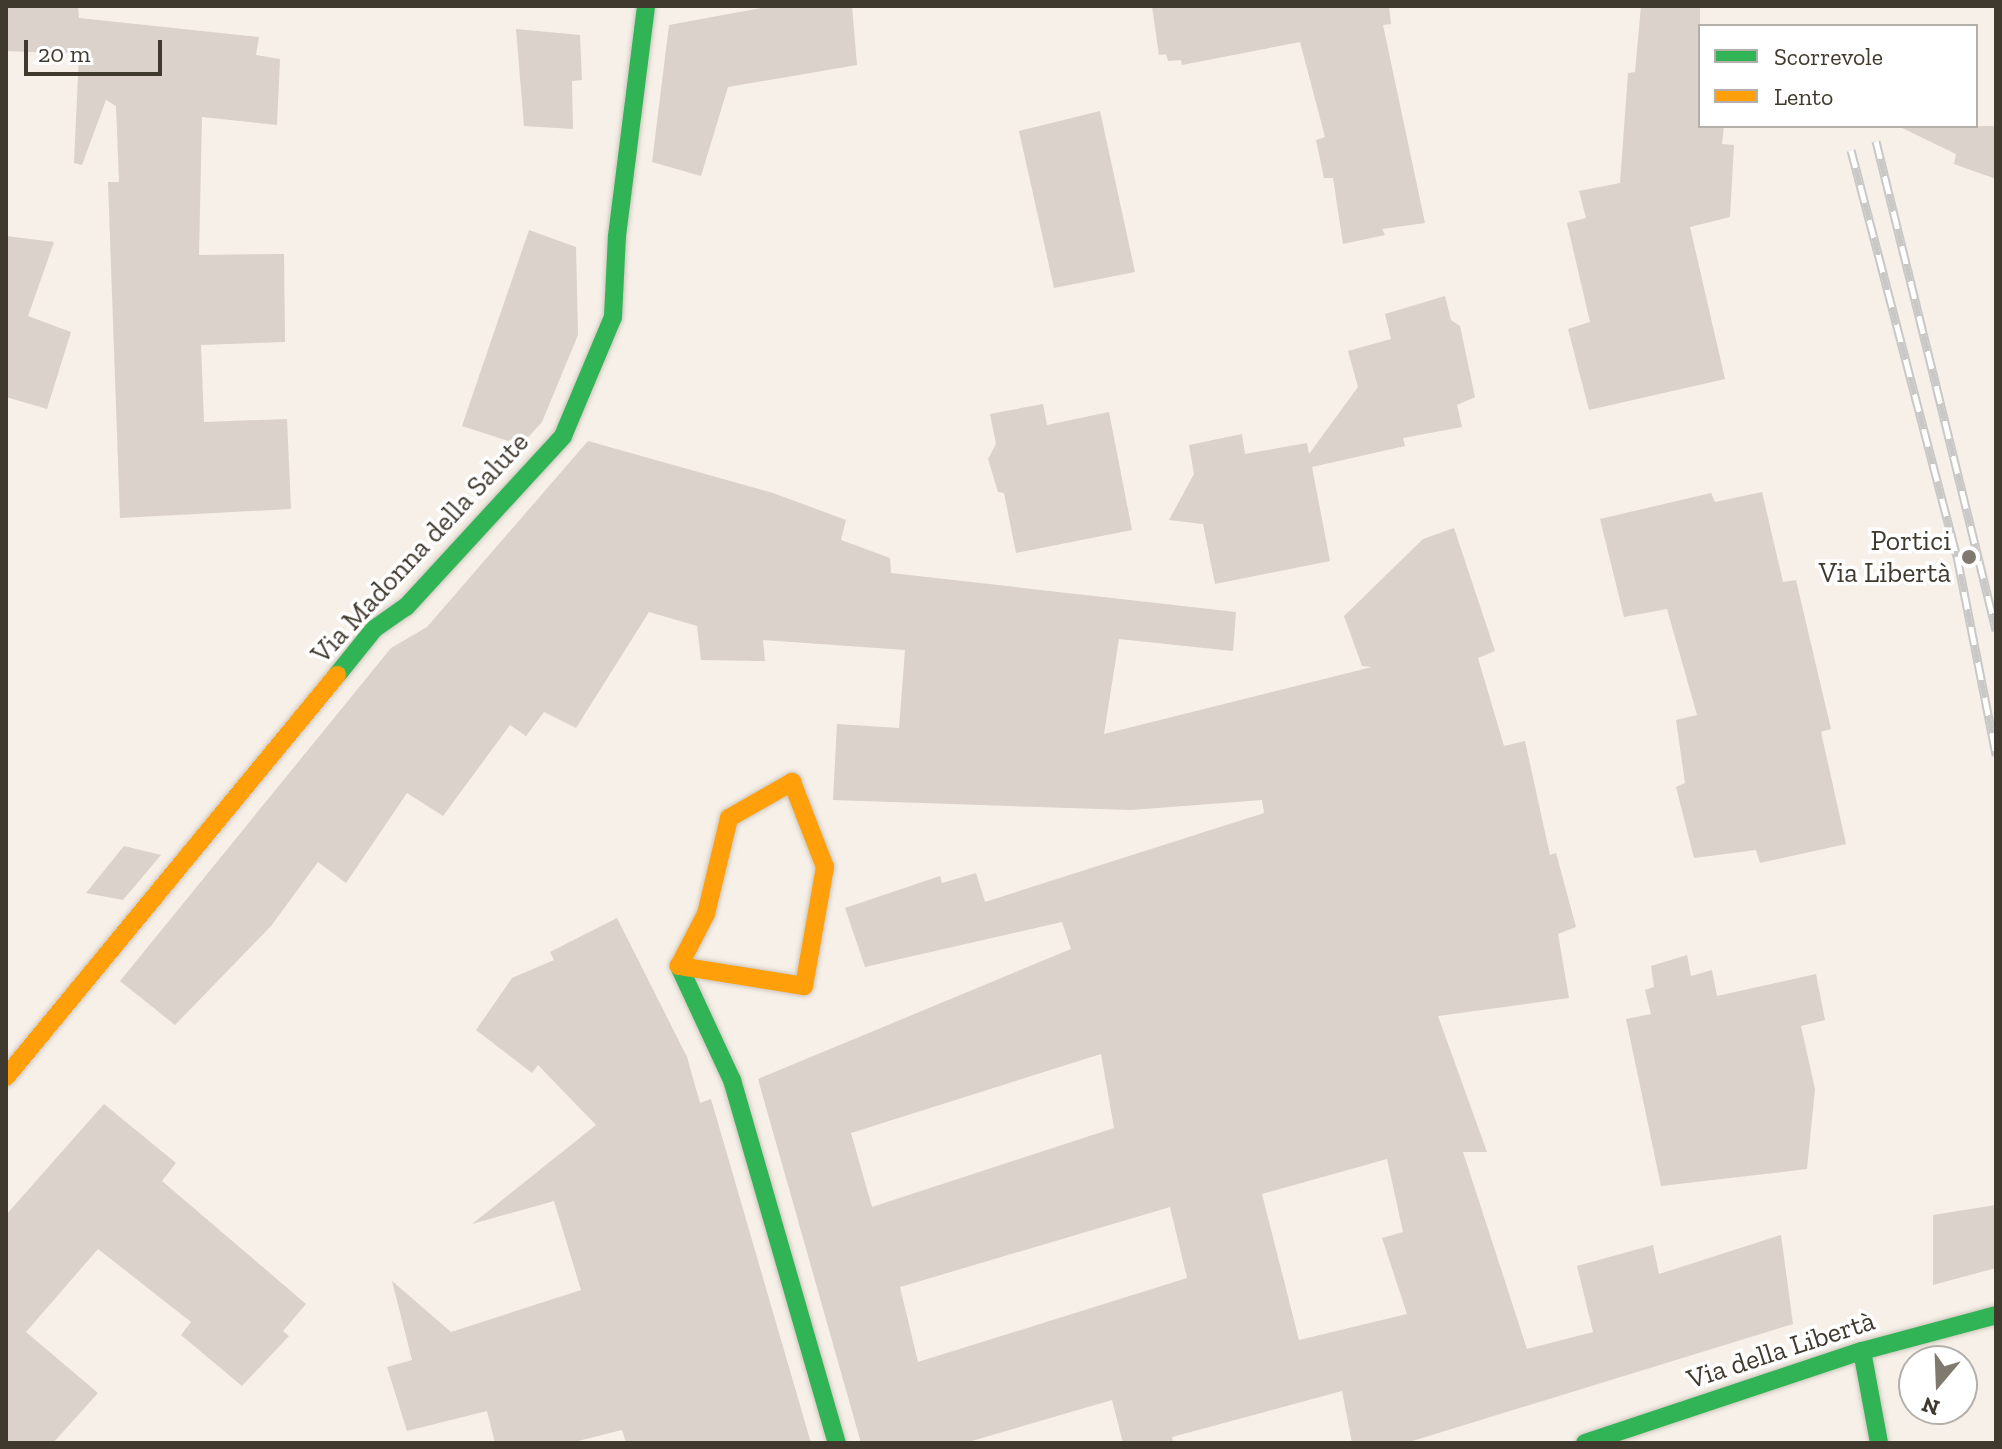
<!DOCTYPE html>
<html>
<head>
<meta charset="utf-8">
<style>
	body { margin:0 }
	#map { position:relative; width:2002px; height:1449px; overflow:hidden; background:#f6f0e8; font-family:"Zilla Slab",serif }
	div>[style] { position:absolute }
	.building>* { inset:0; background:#dad2cb }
	.roads { filter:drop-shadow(0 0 2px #cbc5bc) drop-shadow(0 0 2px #cbc5bc) }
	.fast>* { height:18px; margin:-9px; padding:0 9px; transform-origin:9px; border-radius:9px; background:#30b455 }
	.slow>* { height:18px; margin:-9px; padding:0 9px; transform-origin:9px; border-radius:9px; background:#ff9f0a }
	.rail>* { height:9px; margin-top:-4.5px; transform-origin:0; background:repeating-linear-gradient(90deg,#fff 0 18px,#cac8c6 0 36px); box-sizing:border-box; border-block:2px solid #cac8c6 }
	.dots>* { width:22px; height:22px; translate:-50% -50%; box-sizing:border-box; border:4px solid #fff; border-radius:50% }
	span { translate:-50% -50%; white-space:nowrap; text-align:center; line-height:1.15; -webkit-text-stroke:7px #fff; paint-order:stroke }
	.poi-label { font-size:28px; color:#40392e }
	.right { translate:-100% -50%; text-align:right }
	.street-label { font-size:28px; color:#40392e }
	.frame { position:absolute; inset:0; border:8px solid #40392e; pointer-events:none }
	.legend { position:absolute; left:1698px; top:24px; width:280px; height:104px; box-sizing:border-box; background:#fff; border:2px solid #b3b0ab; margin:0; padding:10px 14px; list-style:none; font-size:24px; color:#40392e }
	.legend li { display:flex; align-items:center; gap:16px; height:40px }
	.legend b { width:40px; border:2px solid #b3b0ab }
	.north { position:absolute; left:1898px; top:1345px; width:80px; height:80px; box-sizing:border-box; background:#fff; border:2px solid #b3b0ab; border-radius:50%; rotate:199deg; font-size:22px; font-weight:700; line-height:32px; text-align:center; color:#40392e }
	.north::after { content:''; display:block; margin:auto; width:28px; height:36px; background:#80796f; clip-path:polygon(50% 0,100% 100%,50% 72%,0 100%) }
	.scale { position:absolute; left:24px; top:40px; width:138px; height:36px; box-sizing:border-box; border:4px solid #40392e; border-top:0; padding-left:10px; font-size:24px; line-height:28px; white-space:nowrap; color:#40392e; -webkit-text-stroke:6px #fff; paint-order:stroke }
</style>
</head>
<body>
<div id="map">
	<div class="building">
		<div style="clip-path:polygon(6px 6px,78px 6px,79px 18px,259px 37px,256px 55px,280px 59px,277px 125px,202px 117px,199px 255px,284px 254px,285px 342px,201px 345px,204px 422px,287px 419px,291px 509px,120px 518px,108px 182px,119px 182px,116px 106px,106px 100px,82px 165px,74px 163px,79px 54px,6px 51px)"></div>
		<div style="clip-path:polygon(772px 6px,852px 6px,857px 65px,728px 87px,701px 176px,652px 162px,669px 25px)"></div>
		<div style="clip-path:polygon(1152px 6px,1389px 6px,1391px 24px,1383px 25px,1425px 223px,1382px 229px,1385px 235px,1343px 244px,1333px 178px,1324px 178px,1316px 140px,1325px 137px,1300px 42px,1182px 65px,1181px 60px,1168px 61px,1166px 54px,1159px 55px)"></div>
		<div style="clip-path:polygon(1641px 6px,1700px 6px,1700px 126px,1724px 126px,1722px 144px,1734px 145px,1730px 217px,1690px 227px,1725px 379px,1589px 410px,1568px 329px,1590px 322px,1567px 223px,1586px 218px,1579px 191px,1620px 183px,1628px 73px,1635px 72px)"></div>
		<div style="clip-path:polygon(516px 29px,580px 35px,582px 80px,572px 81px,573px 129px,524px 126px)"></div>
		<div style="clip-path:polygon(1100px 111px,1135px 272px,1054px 288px,1019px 131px)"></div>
		<div style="clip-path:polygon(1898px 126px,1996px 126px,1996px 179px,1954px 164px,1956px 154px)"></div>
		<div style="clip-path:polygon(529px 230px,576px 247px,578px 335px,542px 422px,521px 445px,462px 426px)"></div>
		<div style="clip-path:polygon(6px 236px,54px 242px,28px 316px,71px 332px,47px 409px,6px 397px)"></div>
		<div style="clip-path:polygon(1445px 296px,1451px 320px,1460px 326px,1475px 397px,1457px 405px,1462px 427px,1403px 438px,1405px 446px,1312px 467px,1330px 561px,1215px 584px,1203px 524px,1169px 520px,1194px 474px,1189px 445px,1242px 434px,1245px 454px,1307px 443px,1309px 454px,1358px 387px,1348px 351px,1391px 339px,1385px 314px)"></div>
		<div style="clip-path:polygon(1043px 404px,1047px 425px,1109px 412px,1132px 530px,1016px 553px,1004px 493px,998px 492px,988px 459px,996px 444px,990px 414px)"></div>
		<div style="clip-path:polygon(evenodd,588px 441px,773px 493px,846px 520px,841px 540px,890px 558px,891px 573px,1236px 612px,1233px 651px,1119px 639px,1104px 734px,1372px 667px,1362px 666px,1344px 616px,1423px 539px,1454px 528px,1495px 651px,1478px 658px,1504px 746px,1525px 741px,1550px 855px,1556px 853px,1576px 927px,1558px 934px,1569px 998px,1438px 1016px,1487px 1152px,1463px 1152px,1527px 1349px,1593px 1332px,1577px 1266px,1653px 1245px,1659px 1274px,1781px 1235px,1793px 1324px,1406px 1443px,1352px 1443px,1342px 1391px,1172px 1437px,1173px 1443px,1123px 1443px,1112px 1400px,965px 1443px,861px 1443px,758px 1079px,1071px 949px,1062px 922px,865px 967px,845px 908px,940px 876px,942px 883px,976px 873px,985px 902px,1264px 813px,1262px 800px,1131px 810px,833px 800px,837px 724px,899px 728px,905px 650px,763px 640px,765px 661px,701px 660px,697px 626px,649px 612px,576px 728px,544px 712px,526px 736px,510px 725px,443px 816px,407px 793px,346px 883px,318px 862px,271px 926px,175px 1025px,120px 981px,391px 648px,427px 627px,588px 441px,1101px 1054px,1114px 1128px,872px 1207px,851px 1133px,1101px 1054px,588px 441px,1387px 1159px,1403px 1232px,1382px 1238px,1407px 1314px,1299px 1340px,1262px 1194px,1387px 1159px,588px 441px,1170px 1207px,1187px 1278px,918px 1362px,900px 1287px,1170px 1207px)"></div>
		<div style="clip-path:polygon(1762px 492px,1783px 582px,1796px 580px,1831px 729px,1821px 732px,1846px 844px,1760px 863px,1756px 850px,1694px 858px,1676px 787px,1685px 783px,1676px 720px,1697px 715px,1667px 609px,1624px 617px,1600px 519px,1711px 493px,1715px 502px)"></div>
		<div style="clip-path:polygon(124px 846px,161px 855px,123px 900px,86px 893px)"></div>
		<div style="clip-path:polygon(617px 918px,687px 1057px,700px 1103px,711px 1099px,811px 1443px,626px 1443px,622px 1430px,570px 1443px,495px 1443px,487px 1411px,407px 1431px,387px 1367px,412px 1360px,392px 1281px,451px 1332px,581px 1290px,554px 1201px,472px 1224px,596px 1125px,538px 1065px,532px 1073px,476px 1030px,512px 978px,554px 960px,550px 952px)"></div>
		<div style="clip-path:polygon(1687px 955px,1691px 976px,1712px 970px,1717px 996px,1816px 974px,1825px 1020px,1801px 1026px,1815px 1089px,1807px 1169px,1661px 1186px,1626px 1019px,1651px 1014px,1645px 990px,1654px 987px,1651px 966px)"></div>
		<div style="clip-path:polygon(104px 1104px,176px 1163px,162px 1181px,306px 1304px,283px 1331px,289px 1336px,242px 1386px,181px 1335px,191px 1322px,98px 1249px,26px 1332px,98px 1393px,53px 1443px,6px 1443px,6px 1215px)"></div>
		<div style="clip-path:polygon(1996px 1205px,1996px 1268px,1933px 1285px,1933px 1215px)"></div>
	</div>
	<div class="roads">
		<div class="fast">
			<div style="left:337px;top:675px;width:59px;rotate:-51.2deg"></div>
			<div style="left:374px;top:629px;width:39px;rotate:-35deg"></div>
			<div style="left:406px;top:607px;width:232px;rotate:-47.4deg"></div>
			<div style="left:563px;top:436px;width:129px;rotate:-67.2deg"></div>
			<div style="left:613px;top:317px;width:81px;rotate:-87.2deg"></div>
			<div style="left:617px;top:236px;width:232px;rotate:-82.8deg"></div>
			<div style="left:679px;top:966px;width:126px;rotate:65.1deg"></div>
			<div style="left:732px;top:1080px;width:378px;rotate:73.9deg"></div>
			<div style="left:1862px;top:1351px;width:94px;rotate:79.5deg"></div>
			<div style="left:1585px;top:1443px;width:292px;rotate:-18.4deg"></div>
			<div style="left:1862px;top:1351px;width:139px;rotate:-15deg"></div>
		</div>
		<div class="slow">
			<div style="left:792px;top:782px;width:91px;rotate:68.8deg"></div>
			<div style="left:825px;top:867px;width:121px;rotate:100deg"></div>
			<div style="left:804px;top:986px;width:127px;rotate:-170.9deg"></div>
			<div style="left:679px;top:966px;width:59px;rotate:-62.6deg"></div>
			<div style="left:706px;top:914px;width:99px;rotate:-76.5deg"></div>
			<div style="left:729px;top:818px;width:73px;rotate:-29.7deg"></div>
			<div style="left:6px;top:1077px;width:521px;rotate:-50.53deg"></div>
		</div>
	</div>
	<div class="rail">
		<div style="left:1876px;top:141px;width:504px;rotate:76.21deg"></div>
		<div style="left:1851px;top:150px;width:420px;rotate:75.4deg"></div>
		<div style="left:1957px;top:556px;width:203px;rotate:78.9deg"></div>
	</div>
	<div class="dots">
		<div style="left:1969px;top:557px;background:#80796f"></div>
	</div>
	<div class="poi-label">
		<span class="right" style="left:1951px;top:557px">Portici<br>Via Libertà</span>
	</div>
	<div class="street-label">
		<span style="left:420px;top:548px;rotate:-47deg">Via Madonna della Salute</span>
		<span style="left:1781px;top:1350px;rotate:-18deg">Via della Libertà</span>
	</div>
	<div class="frame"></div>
	<ul class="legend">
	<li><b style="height:10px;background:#30b455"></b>Scorrevole</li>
	<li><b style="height:10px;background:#ff9f0a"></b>Lento</li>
	</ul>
	<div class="north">N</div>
	<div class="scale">20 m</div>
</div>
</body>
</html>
